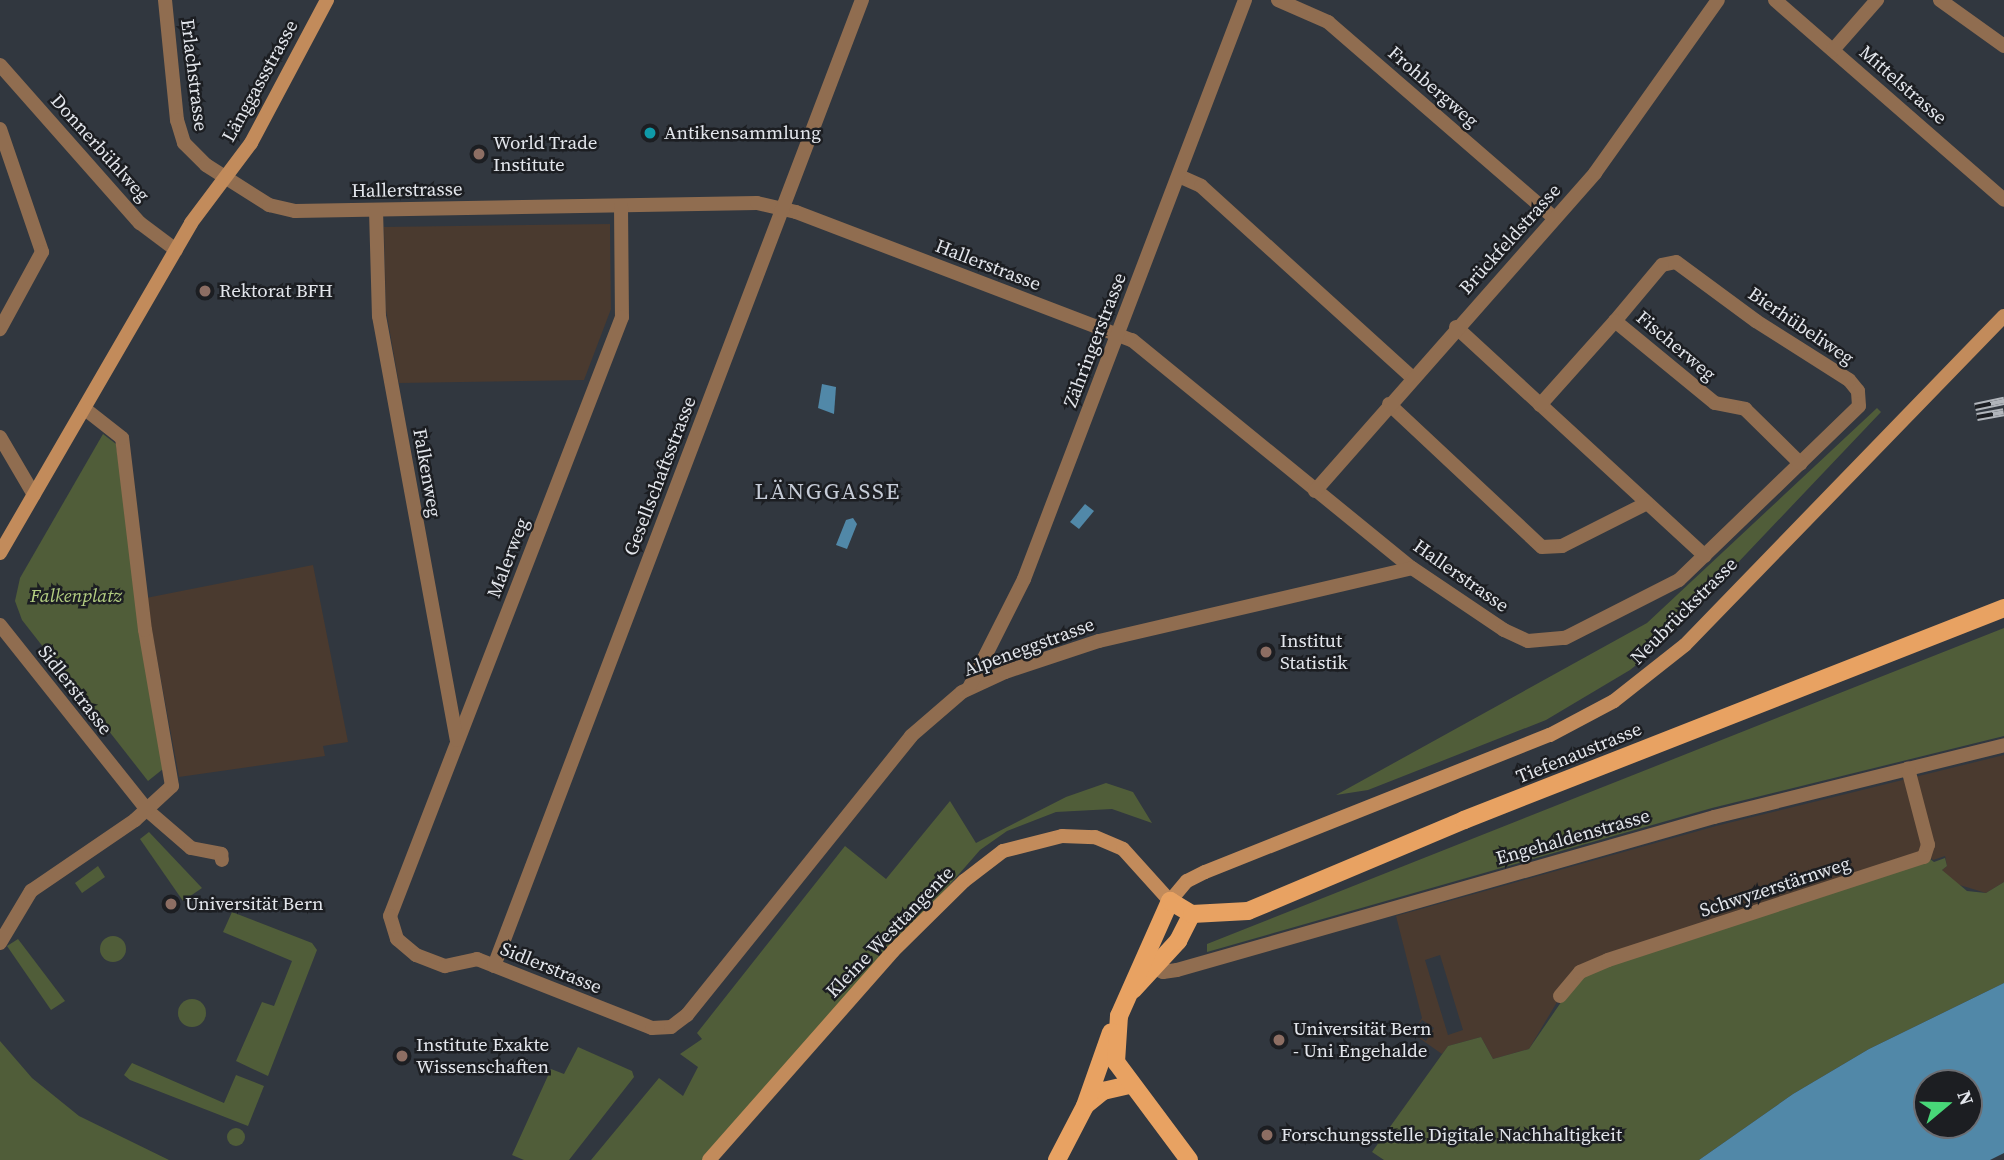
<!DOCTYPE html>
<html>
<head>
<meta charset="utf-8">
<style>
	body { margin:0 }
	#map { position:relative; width:2004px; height:1160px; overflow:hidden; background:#31373f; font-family:"Source Serif 4",serif }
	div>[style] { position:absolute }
	.commercial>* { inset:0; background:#4a3a2f }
	.green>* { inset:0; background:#505d39 }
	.round { border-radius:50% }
	.water>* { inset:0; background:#5188a8 }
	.street>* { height:14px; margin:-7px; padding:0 7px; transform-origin:7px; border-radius:7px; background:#906d50 }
	.secondary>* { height:14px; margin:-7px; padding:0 7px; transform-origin:7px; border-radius:7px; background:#c28b5b }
	.primary>* { height:18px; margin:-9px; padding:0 9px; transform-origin:9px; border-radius:9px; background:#e8a262 }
	.rail>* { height:8px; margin-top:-4px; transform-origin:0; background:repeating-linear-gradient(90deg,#1c1e22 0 16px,#b1b5bb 0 32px); box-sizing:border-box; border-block:2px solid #b1b5bb }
	.dots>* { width:19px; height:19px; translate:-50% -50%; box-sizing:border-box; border:4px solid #1c1e22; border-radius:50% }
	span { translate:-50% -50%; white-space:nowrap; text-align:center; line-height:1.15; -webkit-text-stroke:5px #1c1e22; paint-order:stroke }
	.street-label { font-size:19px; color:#e3e6ec }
	.poi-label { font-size:19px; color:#e3e6ec }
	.left { translate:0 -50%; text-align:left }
	.park-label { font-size:19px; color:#b4cf82; font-style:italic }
	.quarter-label { font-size:23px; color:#c6ccd7; letter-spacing:2px }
	.north { position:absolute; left:1913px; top:1069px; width:70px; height:70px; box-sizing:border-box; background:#1c1e22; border:2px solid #6c6e73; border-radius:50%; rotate:71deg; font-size:19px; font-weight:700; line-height:28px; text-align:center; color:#e3e6ec }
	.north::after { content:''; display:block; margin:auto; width:24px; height:32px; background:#48d778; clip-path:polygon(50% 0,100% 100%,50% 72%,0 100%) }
</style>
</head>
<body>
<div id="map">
	<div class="commercial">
		<div style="clip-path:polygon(610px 224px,611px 309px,584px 380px,399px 383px,386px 310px,384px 227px)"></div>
		<div style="clip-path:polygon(313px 565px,348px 742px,323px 746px,325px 756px,179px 777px,146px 598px)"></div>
		<div style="clip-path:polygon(evenodd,2004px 755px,2004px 882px,1986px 893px,1953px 883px,1942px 870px,1947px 866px,1945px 856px,1933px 860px,1926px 854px,1560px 997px,1529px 1049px,1493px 1059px,1481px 1037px,1448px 1046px,1442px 1054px,1412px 1033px,1422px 1018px,1396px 916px,1716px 826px,2004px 755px,1440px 955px,1463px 1030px,1448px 1035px,1425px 960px,1440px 955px,2004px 755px,1422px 1020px,1434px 1028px,1426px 1041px,1413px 1032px,1422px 1020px)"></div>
	</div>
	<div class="green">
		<div style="clip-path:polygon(1877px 408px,1881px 412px,1655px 650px,1630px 670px,1546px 720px,1368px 790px,1336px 795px,1647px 623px)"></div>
		<div style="clip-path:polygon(103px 434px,116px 444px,163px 769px,148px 781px,22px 620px,15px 601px,20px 578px)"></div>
		<div style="clip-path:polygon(2004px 628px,2004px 736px,1712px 808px,1207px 952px,1207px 944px)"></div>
		<div style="clip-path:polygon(1106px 783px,1133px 792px,1152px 823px,1112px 809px,1056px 812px,1007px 831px,980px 850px,709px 1160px,591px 1160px,659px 1078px,683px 1096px,698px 1067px,680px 1054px,702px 1039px,697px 1033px,845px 846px,886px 879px,950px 801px,976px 843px,1066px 797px)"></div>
		<div style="clip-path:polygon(149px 832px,202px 888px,183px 901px,140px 839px)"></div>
		<div style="clip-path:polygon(1926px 856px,1934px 862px,1945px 858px,1947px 866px,1942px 870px,1967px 891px,1986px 893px,2004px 882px,2004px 983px,1869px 1049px,1793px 1094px,1699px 1160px,1384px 1160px,1372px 1152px,1448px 1046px,1481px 1037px,1493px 1059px,1529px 1049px,1581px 973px)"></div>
		<div style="clip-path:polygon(98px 866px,105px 877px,82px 893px,75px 883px)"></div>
		<div style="clip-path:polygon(232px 912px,312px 943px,317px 950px,268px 1076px,236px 1061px,262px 1002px,274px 1006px,292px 961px,223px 932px)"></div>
		<div class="round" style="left:100px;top:936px;width:26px;height:26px"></div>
		<div style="clip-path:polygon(18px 939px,65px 1001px,51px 1010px,7px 946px)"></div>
		<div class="round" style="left:178px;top:999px;width:28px;height:28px"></div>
		<div style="clip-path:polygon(0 1041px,32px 1078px,79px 1116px,169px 1160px,0 1160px)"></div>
		<div style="clip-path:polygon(578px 1047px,632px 1071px,634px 1077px,569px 1160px,524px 1160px,512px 1155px,551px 1069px,564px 1074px)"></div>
		<div style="clip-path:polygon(132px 1063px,224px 1103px,236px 1075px,264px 1086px,248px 1126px,130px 1080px,124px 1075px)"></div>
		<div class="round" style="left:227px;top:1128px;width:18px;height:18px"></div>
	</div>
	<div class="water">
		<div style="clip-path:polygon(822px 384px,836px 387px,834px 414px,818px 408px)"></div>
		<div style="clip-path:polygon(1085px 504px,1094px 511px,1079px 529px,1070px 522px)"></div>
		<div style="clip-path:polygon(853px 518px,857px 524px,847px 549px,836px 545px,846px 520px)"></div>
		<div style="clip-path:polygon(evenodd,2004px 983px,2004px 1153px,1990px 1160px,1699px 1160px,1793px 1094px,1869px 1049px,2004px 983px,1927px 1083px,1969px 1083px,1969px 1125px,1927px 1125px,1927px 1083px)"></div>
	</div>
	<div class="street">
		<div style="left:165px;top:0;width:121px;rotate:84.3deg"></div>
		<div style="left:177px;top:120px;width:24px;rotate:73deg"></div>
		<div style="left:184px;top:143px;width:31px;rotate:45deg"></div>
		<div style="left:206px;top:165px;width:75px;rotate:32.4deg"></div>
		<div style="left:269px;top:205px;width:27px;rotate:13deg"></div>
		<div style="left:295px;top:211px;width:462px;rotate:-1deg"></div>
		<div style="left:757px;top:203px;width:40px;rotate:13deg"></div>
		<div style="left:796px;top:212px;width:360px;rotate:20.9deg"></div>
		<div style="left:1132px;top:340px;width:361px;rotate:39.2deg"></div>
		<div style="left:1412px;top:568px;width:111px;rotate:34deg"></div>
		<div style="left:1504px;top:630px;width:26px;rotate:25deg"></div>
		<div style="left:1528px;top:641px;width:37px;rotate:-5deg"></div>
		<div style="left:1565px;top:638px;width:128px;rotate:-27deg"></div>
		<div style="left:1679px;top:580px;width:250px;rotate:-44deg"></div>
		<div style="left:1859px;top:406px;width:15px;rotate:-94deg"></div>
		<div style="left:1858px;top:391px;width:14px;rotate:-129deg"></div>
		<div style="left:1849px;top:380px;width:110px;rotate:-147.6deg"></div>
		<div style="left:1756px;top:321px;width:99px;rotate:-143.6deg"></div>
		<div style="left:1676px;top:262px;width:14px;rotate:168deg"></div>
		<div style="left:1662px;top:265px;width:73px;rotate:130deg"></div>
		<div style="left:1278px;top:0;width:55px;rotate:23.7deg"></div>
		<div style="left:1328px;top:22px;width:299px;rotate:40.9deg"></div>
		<div style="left:1775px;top:0;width:304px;rotate:41.1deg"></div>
		<div style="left:1940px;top:0;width:79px;rotate:35.7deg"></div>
		<div style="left:1833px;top:50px;width:67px;rotate:-48.7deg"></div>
		<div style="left:0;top:65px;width:211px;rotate:48.5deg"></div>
		<div style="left:140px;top:223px;width:45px;rotate:36.9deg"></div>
		<div style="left:0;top:129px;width:130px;rotate:71.1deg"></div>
		<div style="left:42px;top:252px;width:88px;rotate:118.6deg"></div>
		<div style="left:1179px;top:176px;width:24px;rotate:24deg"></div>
		<div style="left:1201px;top:186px;width:286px;rotate:42.2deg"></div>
		<div style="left:621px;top:206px;width:111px;rotate:89.5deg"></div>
		<div style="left:622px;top:317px;width:642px;rotate:111.17deg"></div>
		<div style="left:390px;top:916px;width:24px;rotate:73deg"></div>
		<div style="left:397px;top:939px;width:25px;rotate:40deg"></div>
		<div style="left:416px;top:955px;width:31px;rotate:21deg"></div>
		<div style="left:445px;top:966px;width:33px;rotate:-12deg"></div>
		<div style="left:477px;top:959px;width:188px;rotate:21.5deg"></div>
		<div style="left:652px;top:1028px;width:19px;rotate:-3deg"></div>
		<div style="left:671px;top:1027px;width:20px;rotate:-37deg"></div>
		<div style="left:687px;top:1015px;width:358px;rotate:-51.2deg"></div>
		<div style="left:911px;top:736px;width:67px;rotate:-40.8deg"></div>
		<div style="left:962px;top:692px;width:47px;rotate:-24.9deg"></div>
		<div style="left:1005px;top:672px;width:99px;rotate:-18.3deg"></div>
		<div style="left:1099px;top:641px;width:321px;rotate:-13.1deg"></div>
		<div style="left:376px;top:210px;width:106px;rotate:88.4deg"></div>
		<div style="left:379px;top:316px;width:431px;rotate:79.6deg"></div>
		<div style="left:1456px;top:327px;width:338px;rotate:42.6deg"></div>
		<div style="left:1389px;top:404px;width:209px;rotate:43.1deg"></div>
		<div style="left:1542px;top:547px;width:20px;rotate:-3deg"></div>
		<div style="left:1562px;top:546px;width:95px;rotate:-26.8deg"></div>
		<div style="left:1540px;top:405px;width:113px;rotate:-48.2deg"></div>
		<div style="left:1615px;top:321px;width:129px;rotate:39.4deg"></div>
		<div style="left:1715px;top:403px;width:31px;rotate:11deg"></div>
		<div style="left:1745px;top:409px;width:78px;rotate:44.5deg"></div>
		<div style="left:0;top:437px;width:67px;rotate:59.6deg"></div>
		<div style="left:1315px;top:491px;width:424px;rotate:-48.6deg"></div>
		<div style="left:1595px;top:173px;width:212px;rotate:-54.6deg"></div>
		<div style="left:0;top:625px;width:236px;rotate:51.5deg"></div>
		<div style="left:147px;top:810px;width:58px;rotate:40.8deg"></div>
		<div style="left:191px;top:848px;width:31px;rotate:11deg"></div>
		<div style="left:221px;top:854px;width:6px;rotate:81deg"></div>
		<div style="left:969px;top:688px;width:122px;rotate:-63.2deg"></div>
		<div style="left:1024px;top:579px;width:620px;rotate:-69.11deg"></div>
		<div style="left:0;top:943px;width:61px;rotate:-59.2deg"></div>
		<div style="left:31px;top:891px;width:126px;rotate:-34.3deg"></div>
		<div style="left:135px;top:820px;width:50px;rotate:-42.6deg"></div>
		<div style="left:172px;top:786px;width:158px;rotate:-99.8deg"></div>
		<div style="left:145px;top:630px;width:193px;rotate:-96.8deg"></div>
		<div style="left:122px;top:438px;width:47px;rotate:-141.9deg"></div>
		<div style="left:1145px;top:963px;width:20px;rotate:27deg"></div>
		<div style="left:1163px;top:972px;width:14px;rotate:-8deg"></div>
		<div style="left:1177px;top:970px;width:558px;rotate:-15.9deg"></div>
		<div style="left:1714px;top:817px;width:299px;rotate:-13.9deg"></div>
		<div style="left:494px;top:966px;width:1034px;rotate:-69.15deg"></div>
		<div style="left:1560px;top:996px;width:31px;rotate:-50deg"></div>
		<div style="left:1580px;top:972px;width:30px;rotate:-23deg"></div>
		<div style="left:1608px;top:960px;width:332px;rotate:-18.1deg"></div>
		<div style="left:1924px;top:857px;width:13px;rotate:-72deg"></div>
		<div style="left:1928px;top:845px;width:79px;rotate:-104.7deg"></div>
	</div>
	<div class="secondary">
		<div style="left:0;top:553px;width:381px;rotate:-59.9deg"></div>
		<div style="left:191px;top:223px;width:100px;rotate:-53.1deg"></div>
		<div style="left:251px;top:143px;width:162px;rotate:-62deg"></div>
		<div style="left:709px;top:1160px;width:278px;rotate:-48.6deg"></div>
		<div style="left:893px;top:951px;width:100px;rotate:-44.6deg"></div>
		<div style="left:964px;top:881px;width:49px;rotate:-37.6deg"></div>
		<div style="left:1003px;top:851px;width:61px;rotate:-14.3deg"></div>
		<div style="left:1062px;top:836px;width:33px;rotate:2deg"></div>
		<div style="left:1095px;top:837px;width:30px;rotate:23deg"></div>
		<div style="left:1123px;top:849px;width:70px;rotate:47.9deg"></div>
		<div style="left:1170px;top:901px;width:26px;rotate:-50deg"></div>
		<div style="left:1187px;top:881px;width:20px;rotate:-27deg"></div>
		<div style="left:1205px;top:872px;width:371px;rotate:-21.7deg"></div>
		<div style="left:1550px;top:735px;width:72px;rotate:-28deg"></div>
		<div style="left:1614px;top:701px;width:90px;rotate:-38.3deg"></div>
		<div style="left:1685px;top:645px;width:458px;rotate:-45.9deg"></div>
	</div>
	<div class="primary">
		<div style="left:1133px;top:990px;width:67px;rotate:-47.4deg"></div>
		<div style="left:1178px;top:941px;width:30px;rotate:-63deg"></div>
		<div style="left:1087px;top:1104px;width:21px;rotate:-39deg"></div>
		<div style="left:1103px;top:1091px;width:28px;rotate:-13deg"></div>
		<div style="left:1057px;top:1160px;width:61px;rotate:-62.6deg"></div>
		<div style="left:1085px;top:1106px;width:78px;rotate:-70.6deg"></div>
		<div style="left:1189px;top:1160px;width:122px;rotate:-126.7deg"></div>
		<div style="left:1116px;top:1062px;width:46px;rotate:-86.3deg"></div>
		<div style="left:1119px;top:1016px;width:126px;rotate:-66.1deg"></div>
		<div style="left:1170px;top:901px;width:26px;rotate:31deg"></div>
		<div style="left:1192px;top:914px;width:56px;rotate:-3.1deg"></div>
		<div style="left:1248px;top:911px;width:234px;rotate:-22.8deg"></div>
		<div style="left:1464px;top:820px;width:580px;rotate:-21.43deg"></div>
	</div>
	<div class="rail">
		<div style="left:1975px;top:407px;width:30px;rotate:-12deg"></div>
		<div style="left:1977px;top:417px;width:27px;rotate:-10deg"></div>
	</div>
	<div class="dots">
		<div style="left:650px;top:133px;background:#0f9aa8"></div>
		<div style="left:479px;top:154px;background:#8d6e63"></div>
		<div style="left:205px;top:291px;background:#8d6e63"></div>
		<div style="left:1266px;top:652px;background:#8d6e63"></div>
		<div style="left:171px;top:904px;background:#8d6e63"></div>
		<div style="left:1279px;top:1040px;background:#8d6e63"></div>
		<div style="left:402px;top:1056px;background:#8d6e63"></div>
		<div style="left:1267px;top:1135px;background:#8d6e63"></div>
	</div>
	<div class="street-label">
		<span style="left:194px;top:75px;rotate:83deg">Erlachstrasse</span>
		<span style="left:260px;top:81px;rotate:-61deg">Länggassstrasse</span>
		<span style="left:1903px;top:85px;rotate:41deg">Mittelstrasse</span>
		<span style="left:1433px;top:87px;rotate:41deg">Frohbergweg</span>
		<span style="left:100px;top:148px;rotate:48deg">Donnerbühlweg</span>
		<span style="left:407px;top:190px;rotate:-1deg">Hallerstrasse</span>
		<span style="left:1510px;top:239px;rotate:-48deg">Brückfeldstrasse</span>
		<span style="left:988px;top:265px;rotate:21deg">Hallerstrasse</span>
		<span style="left:1801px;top:326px;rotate:34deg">Bierhübeliweg</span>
		<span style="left:1095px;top:340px;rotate:-69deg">Zähringerstrasse</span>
		<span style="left:1676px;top:346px;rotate:40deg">Fischerweg</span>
		<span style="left:427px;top:473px;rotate:80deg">Falkenweg</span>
		<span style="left:660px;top:476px;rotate:-69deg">Gesellschaftsstrasse</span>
		<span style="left:508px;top:558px;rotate:-69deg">Malerweg</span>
		<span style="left:1461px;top:576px;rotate:35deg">Hallerstrasse</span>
		<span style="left:1684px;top:611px;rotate:-45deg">Neubrückstrasse</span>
		<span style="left:1029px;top:647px;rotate:-20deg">Alpeneggstrasse</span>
		<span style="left:75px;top:690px;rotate:52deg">Sidlerstrasse</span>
		<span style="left:1579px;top:753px;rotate:-22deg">Tiefenaustrasse</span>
		<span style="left:1573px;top:837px;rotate:-16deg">Engehaldenstrasse</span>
		<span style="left:1775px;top:887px;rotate:-18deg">Schwyzerstärnweg</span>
		<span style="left:890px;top:932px;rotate:-46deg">Kleine Westtangente</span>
		<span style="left:551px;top:968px;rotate:22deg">Sidlerstrasse</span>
	</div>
	<div class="poi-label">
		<span class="left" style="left:664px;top:133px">Antikensammlung</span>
		<span class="left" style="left:493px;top:154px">World Trade<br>Institute</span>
		<span class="left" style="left:219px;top:291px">Rektorat BFH</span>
		<span class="left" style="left:1280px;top:652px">Institut<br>Statistik</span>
		<span class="left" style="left:185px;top:904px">Universität Bern</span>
		<span class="left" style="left:1293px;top:1040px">Universität Bern<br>- Uni Engehalde</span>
		<span class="left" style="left:416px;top:1056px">Institute Exakte<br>Wissenschaften</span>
		<span class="left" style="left:1281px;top:1135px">Forschungsstelle Digitale Nachhaltigkeit</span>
	</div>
	<div class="park-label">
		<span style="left:76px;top:596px">Falkenplatz</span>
	</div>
	<div class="quarter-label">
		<span style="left:828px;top:491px">LÄNGGASSE</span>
	</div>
	<div class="north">N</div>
</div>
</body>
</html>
